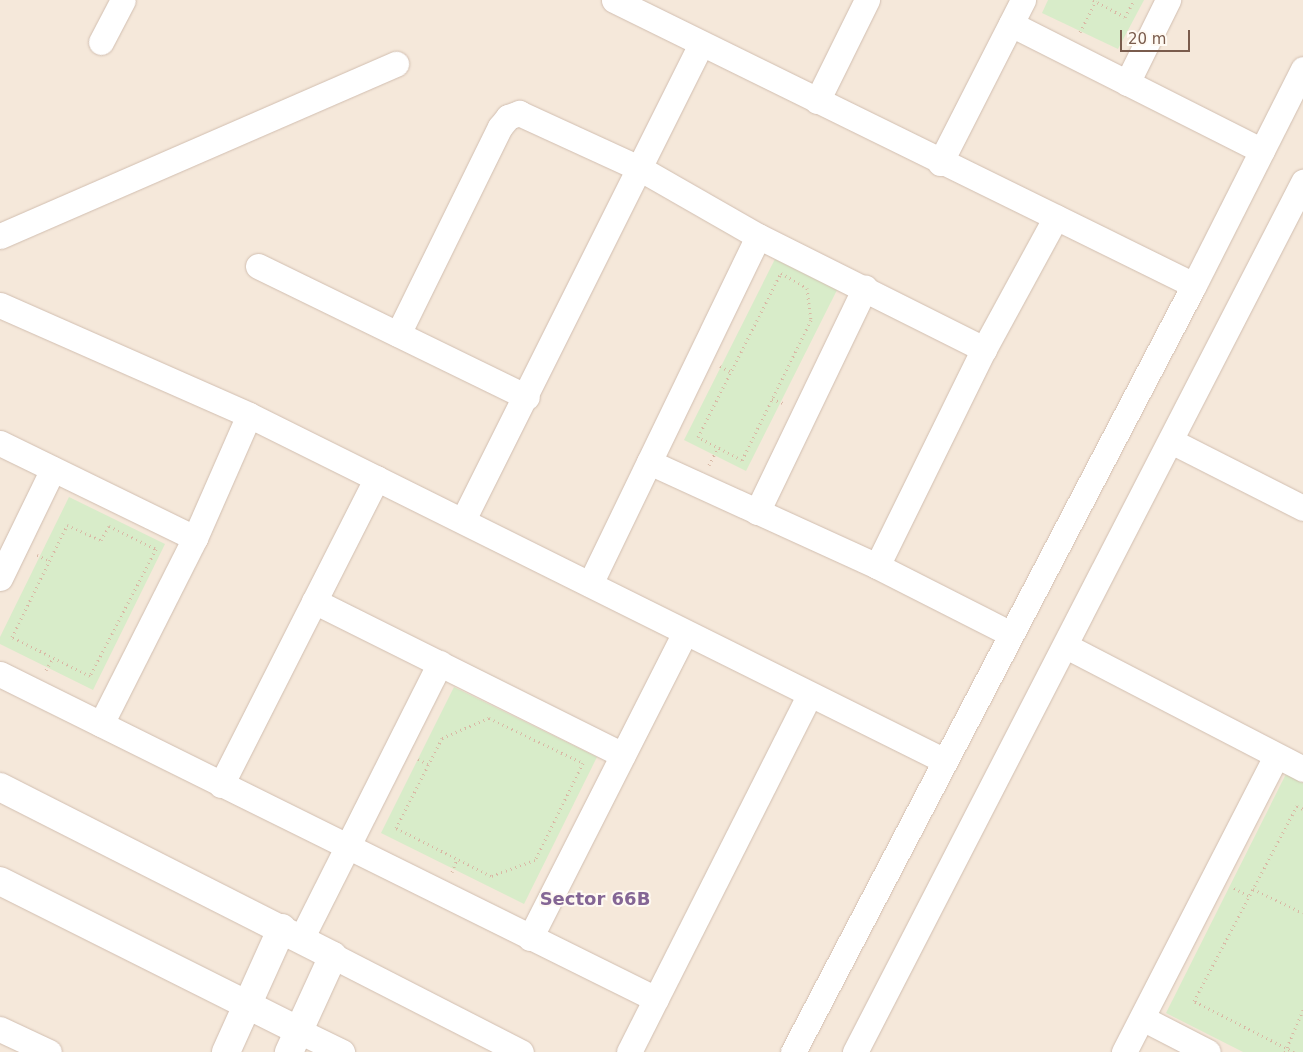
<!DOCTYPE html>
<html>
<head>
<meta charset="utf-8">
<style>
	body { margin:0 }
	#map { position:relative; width:1303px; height:1052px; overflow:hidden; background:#fdf6ec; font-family:"DejaVu Sans",sans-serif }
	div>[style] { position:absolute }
	.residential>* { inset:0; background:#f5e8da }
	.green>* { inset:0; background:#d8ecc9 }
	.path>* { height:3px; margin-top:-1.5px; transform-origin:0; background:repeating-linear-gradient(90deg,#d9b8a5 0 1px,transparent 0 5px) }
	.roads { filter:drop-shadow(0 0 1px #d1beb0) drop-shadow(0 0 1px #d1beb0) }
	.street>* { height:25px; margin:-12.5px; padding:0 12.5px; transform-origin:12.5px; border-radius:12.5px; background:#fff }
	.secondary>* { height:28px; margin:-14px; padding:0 14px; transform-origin:14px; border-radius:14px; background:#fff }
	span { translate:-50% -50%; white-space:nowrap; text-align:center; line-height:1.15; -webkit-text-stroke:4px #fffaf3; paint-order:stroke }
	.district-label { font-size:18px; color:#846695; font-weight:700 }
	.scale { position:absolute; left:1120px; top:30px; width:70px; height:22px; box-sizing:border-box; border:2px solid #7a5c4d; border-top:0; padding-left:6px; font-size:15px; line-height:18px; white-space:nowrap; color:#7a5c4d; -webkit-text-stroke:4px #fffaf3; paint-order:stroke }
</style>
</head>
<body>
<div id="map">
	<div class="residential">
		<div style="clip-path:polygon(0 0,1303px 0,1303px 1052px,0 1052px)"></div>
	</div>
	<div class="green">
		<div style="clip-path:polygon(1048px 0,1144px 0,1118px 49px,1042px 13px)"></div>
		<div style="clip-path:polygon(775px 259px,837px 290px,746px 471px,684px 440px)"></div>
		<div style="clip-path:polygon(69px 497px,165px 544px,93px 690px,0 644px,0 637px)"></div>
		<div style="clip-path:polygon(454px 687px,597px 757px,524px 904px,381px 833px)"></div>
		<div style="clip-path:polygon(1286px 774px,1303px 783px,1303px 1052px,1243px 1052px,1166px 1013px)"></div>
	</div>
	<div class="path">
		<div style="left:1093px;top:0;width:36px;rotate:28deg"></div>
		<div style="left:1125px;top:17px;width:19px;rotate:-62deg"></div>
		<div style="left:1080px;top:32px;width:35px;rotate:-63deg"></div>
		<div style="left:781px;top:273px;width:30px;rotate:30deg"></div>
		<div style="left:807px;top:288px;width:32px;rotate:83deg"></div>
		<div style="left:811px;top:320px;width:156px;rotate:116.2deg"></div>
		<div style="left:742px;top:460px;width:50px;rotate:-152.4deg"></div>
		<div style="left:698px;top:437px;width:184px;rotate:-63.2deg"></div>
		<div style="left:720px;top:366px;width:13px;rotate:29deg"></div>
		<div style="left:772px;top:399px;width:12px;rotate:20deg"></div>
		<div style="left:709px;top:465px;width:20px;rotate:-63deg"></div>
		<div style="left:67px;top:525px;width:37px;rotate:24deg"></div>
		<div style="left:101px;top:540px;width:16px;rotate:-60deg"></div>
		<div style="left:109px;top:526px;width:52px;rotate:26.1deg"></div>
		<div style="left:156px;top:549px;width:143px;rotate:117.5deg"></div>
		<div style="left:90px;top:676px;width:87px;rotate:-153.4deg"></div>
		<div style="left:12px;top:637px;width:125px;rotate:-63.8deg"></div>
		<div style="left:37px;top:555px;width:14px;rotate:25deg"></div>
		<div style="left:46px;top:670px;width:14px;rotate:-60deg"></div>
		<div style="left:489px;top:718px;width:104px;rotate:25.6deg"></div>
		<div style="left:583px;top:763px;width:108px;rotate:116.3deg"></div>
		<div style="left:535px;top:860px;width:47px;rotate:160deg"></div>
		<div style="left:491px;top:876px;width:106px;rotate:-153.2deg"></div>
		<div style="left:396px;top:828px;width:101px;rotate:-62.9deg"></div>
		<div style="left:442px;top:738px;width:51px;rotate:-23.1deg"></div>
		<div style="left:418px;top:759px;width:11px;rotate:27deg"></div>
		<div style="left:452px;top:872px;width:14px;rotate:-69deg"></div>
		<div style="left:1234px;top:888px;width:17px;rotate:28deg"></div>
		<div style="left:1253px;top:889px;width:55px;rotate:25.6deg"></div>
		<div style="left:1285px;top:1052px;width:46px;rotate:-66.8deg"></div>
		<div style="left:1294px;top:1052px;width:112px;rotate:-153deg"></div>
		<div style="left:1194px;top:1001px;width:221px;rotate:-62.2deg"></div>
		<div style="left:1297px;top:806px;width:7px;rotate:27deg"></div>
	</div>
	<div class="roads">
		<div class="street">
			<div style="left:614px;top:0;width:646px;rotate:26.17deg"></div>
			<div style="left:1011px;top:24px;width:281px;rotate:26.8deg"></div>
			<div style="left:101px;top:42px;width:47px;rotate:-62.4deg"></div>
			<div style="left:1127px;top:83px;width:93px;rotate:-63.7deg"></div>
			<div style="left:817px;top:101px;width:113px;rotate:-63.7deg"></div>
			<div style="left:940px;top:163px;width:183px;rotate:-63deg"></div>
			<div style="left:0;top:236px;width:432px;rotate:-23.5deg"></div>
			<div style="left:258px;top:266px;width:299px;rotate:26deg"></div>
			<div style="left:0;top:305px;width:272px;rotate:23.8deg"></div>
			<div style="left:249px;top:415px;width:777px;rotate:26.43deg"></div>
			<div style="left:398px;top:334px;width:231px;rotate:-63.8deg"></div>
			<div style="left:500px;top:127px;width:13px;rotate:-51deg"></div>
			<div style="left:508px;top:117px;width:12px;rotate:-20deg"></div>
			<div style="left:519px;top:113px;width:134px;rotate:24.7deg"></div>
			<div style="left:641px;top:169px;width:135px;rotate:29.8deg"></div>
			<div style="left:758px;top:236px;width:253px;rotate:26.6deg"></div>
			<div style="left:1171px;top:441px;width:148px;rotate:26.9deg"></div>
			<div style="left:0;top:443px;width:217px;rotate:26deg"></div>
			<div style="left:649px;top:462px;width:251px;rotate:24.5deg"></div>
			<div style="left:877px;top:566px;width:150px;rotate:26.9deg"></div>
			<div style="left:757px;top:512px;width:249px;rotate:-64.3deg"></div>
			<div style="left:463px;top:520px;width:532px;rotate:-63.43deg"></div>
			<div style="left:877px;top:566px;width:242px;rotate:-63.8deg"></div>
			<div style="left:984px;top:349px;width:150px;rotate:-61.4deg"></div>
			<div style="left:0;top:578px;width:121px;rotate:-64.1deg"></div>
			<div style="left:590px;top:584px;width:386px;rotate:-64.2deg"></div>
			<div style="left:314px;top:601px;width:345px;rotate:26.5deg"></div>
			<div style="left:1066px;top:646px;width:267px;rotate:27.4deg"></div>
			<div style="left:0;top:674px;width:732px;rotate:26.36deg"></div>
			<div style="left:101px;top:724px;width:208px;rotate:-63.2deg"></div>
			<div style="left:195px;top:538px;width:134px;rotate:-66.3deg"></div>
			<div style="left:221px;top:785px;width:344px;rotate:-63.1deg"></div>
			<div style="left:530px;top:938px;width:342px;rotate:-63.1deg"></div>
			<div style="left:301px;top:939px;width:309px;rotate:-63.3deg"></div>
			<div style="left:333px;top:956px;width:211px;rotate:27.1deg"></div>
			<div style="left:1142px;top:1018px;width:74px;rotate:27.3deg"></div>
			<div style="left:0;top:1029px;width:54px;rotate:25.1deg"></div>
			<div style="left:299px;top:1031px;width:48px;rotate:26deg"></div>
			<div style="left:629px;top:1052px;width:400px;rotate:-63.2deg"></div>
			<div style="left:793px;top:1052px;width:865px;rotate:-62.4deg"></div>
			<div style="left:1194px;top:285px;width:242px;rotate:-63.2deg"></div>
			<div style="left:855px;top:1052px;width:979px;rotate:-62.75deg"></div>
			<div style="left:1124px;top:1052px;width:333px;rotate:-62.8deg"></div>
		</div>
		<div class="secondary">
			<div style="left:0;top:787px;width:373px;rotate:26.9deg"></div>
			<div style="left:333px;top:956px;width:106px;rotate:114.6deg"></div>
			<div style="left:0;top:881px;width:335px;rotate:26.6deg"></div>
			<div style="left:226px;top:1052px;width:136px;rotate:-65.7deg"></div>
		</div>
	</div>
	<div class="district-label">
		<span style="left:595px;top:899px">Sector 66B</span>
	</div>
	<div class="scale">20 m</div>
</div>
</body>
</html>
